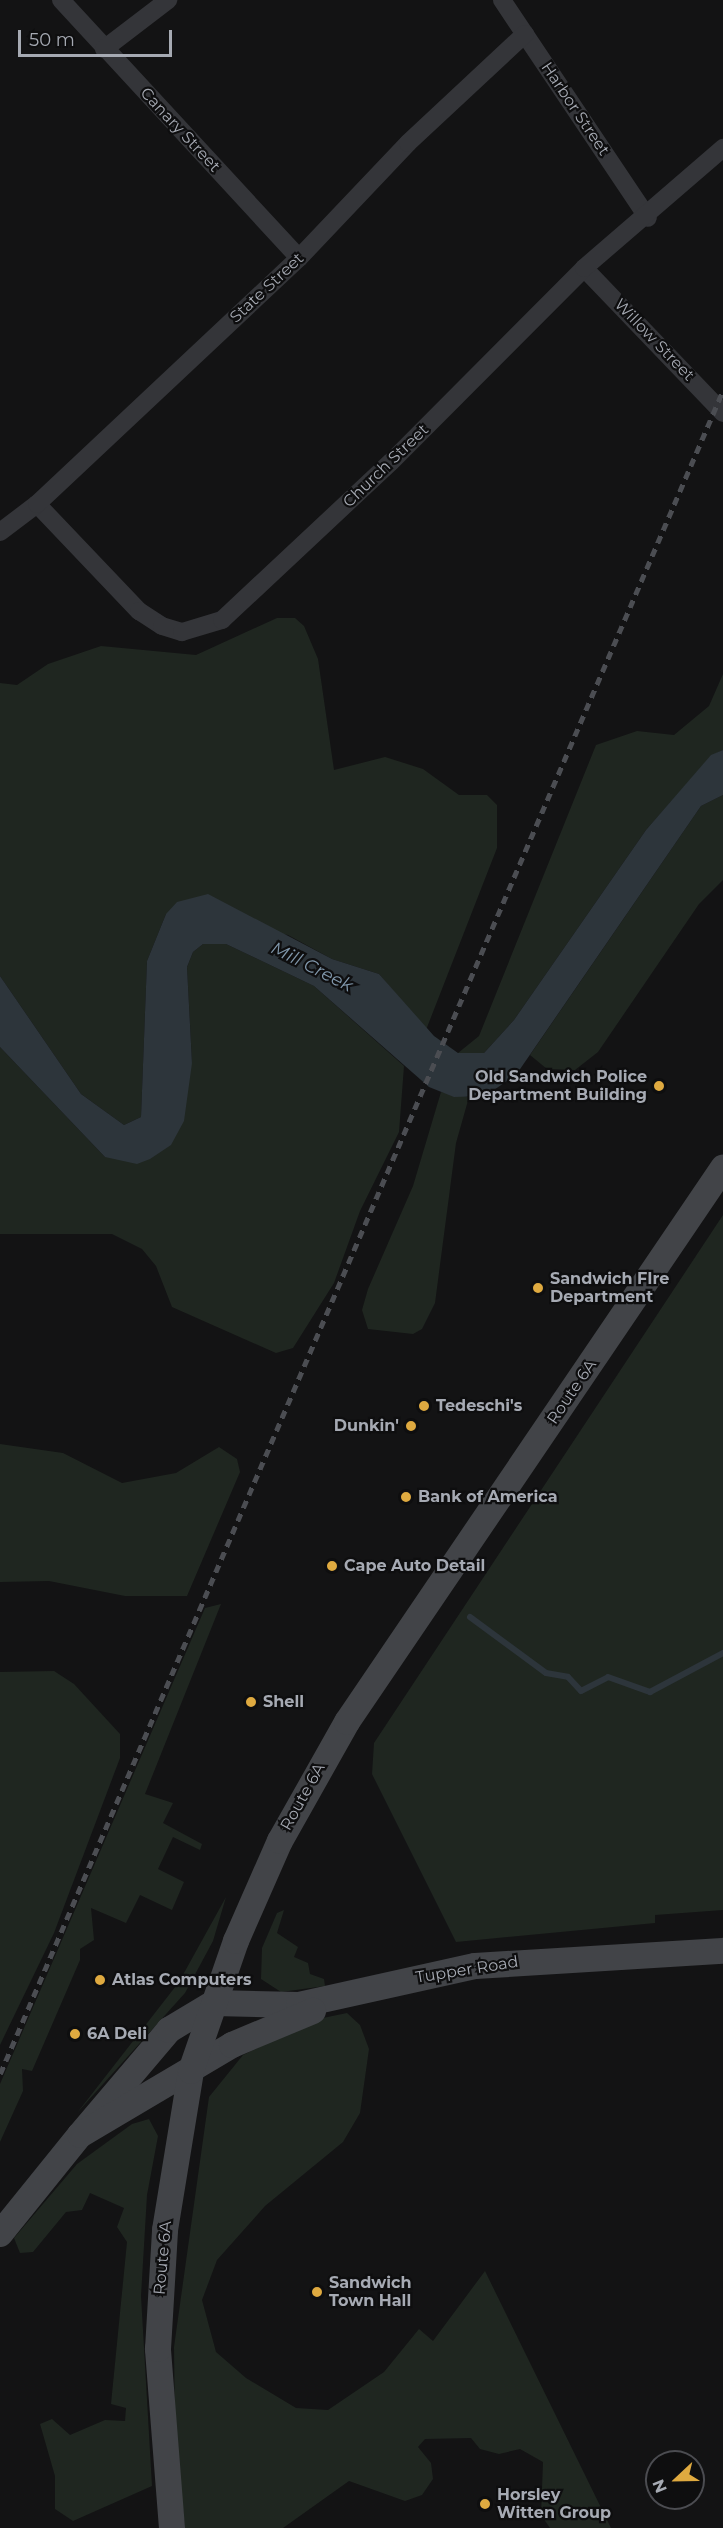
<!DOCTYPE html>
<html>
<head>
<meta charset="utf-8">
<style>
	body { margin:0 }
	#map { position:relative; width:723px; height:2528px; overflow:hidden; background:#131314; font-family:Montserrat,sans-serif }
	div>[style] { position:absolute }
	.green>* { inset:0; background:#1f2620 }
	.water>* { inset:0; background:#2d353b }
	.stream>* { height:6px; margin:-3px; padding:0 3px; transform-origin:3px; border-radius:3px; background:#2d353b }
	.street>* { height:18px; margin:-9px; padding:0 9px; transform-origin:9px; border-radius:9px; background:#343539 }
	.secondary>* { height:26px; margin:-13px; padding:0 13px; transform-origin:13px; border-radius:13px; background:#424448 }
	.rail>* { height:4.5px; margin-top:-2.25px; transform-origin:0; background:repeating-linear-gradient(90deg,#4b4d52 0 8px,transparent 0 14px) }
	.dots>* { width:16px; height:16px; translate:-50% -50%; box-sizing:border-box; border:3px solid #0e0e0f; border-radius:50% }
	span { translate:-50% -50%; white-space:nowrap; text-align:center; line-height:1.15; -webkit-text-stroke:4.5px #0e0e0f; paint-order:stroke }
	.street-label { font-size:16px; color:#a6aab3 }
	.poi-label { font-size:16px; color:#a6aab3; font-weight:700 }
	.right { translate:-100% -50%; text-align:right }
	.left { translate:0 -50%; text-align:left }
	.water-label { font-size:18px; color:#8097ab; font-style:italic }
	.north { position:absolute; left:645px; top:2450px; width:60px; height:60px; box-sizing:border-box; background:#0e0e0f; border:2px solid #4b4c51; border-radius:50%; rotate:248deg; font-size:16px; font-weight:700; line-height:24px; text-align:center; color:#a6aab3 }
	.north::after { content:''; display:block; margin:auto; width:21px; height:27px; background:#dfaa40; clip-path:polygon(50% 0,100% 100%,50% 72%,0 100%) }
	.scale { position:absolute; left:18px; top:30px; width:154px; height:27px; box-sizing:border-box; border:3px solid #a6aab3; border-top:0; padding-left:8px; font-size:18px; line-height:21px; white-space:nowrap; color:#a6aab3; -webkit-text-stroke:4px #0e0e0f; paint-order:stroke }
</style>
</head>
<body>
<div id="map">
	<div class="green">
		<div style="clip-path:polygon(277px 618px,295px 618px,304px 626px,318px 659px,334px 770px,385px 757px,423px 769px,459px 795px,487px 795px,497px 805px,497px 848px,426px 1030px,379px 974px,332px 959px,288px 935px,166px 914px,147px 961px,141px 1117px,124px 1125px,81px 1094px,0 976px,0 683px,17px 685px,48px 664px,101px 646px,196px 655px)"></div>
		<div style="clip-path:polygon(723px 674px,723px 750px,711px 756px,646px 830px,514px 1020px,484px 1053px,458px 1053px,479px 1036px,596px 745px,637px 731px,674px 735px,709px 706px)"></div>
		<div style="clip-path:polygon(723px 795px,723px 880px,699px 904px,598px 1052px,575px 1070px,547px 1069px,530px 1055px,701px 806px)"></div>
		<div style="clip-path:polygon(203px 944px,226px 944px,314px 986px,404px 1066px,399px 1132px,360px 1211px,334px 1283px,293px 1348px,276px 1353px,172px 1307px,156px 1266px,142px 1249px,112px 1234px,0 1234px,0 1047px,105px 1157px,192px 1063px,187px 967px,193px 952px)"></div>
		<div style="clip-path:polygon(441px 1092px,469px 1097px,456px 1143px,435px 1303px,422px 1329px,413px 1334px,368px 1329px,362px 1310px,368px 1289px,413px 1186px)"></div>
		<div style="clip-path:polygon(723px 1215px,723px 1910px,655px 1915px,655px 1923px,456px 1942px,372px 1774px,374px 1743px)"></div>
		<div style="clip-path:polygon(0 1444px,63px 1453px,122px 1483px,176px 1473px,219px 1447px,237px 1459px,240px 1472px,187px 1596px,125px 1596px,49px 1581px,0 1582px)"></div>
		<div style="clip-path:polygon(221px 1604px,145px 1794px,173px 1803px,163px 1823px,202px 1844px,200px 1850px,173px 1837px,158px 1869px,184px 1882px,172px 1910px,140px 1895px,126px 1923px,91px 1908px,94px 1940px,80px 1949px,80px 1960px,32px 2071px,22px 2069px,23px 2091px,0 2142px,0 2084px,205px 1608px)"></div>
		<div style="clip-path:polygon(54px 1671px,74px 1684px,120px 1734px,120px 1758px,54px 1933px,0 2045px,0 1672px)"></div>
		<div style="clip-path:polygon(226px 1897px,213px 1941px,185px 1993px,77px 2113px,179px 1982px)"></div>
		<div style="clip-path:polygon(284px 1910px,277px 1933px,298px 1947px,294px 1957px,308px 1963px,310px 1974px,324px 1979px,325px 1986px,281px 1992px,261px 1979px,262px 1948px,277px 1913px)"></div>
		<div style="clip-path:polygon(347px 2013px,360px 2025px,369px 2049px,360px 2113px,343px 2142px,265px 2206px,217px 2260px,202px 2300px,216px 2352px,246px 2378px,296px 2408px,328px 2410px,384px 2372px,419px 2329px,433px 2341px,485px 2271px,611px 2528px,550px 2528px,541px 2515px,543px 2462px,520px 2449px,499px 2454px,480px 2449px,471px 2438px,425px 2439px,418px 2447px,431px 2463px,433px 2479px,422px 2495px,405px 2501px,349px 2481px,283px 2528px,185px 2528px,175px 2434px,174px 2347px,209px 2097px,243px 2055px,318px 2019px)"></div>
		<div style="clip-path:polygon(149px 2119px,158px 2136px,147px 2195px,141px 2296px,152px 2486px,73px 2521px,55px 2509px,55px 2476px,40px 2424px,52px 2419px,70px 2435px,105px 2420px,125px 2421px,126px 2408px,111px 2404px,127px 2242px,117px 2227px,124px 2208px,90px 2193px,82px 2210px,66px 2212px,33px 2252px,20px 2253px,14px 2238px,77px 2164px,132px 2124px)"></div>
	</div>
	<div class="water">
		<div style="clip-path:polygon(723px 750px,723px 795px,701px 806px,516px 1075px,485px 1096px,454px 1097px,429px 1087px,314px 986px,226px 944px,203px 944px,193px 952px,187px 967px,192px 1063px,184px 1121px,171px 1145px,150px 1159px,137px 1164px,105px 1157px,0 1047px,0 976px,81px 1094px,124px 1125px,141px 1117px,147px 961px,166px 914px,177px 902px,208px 894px,332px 959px,379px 974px,434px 1036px,458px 1053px,484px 1053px,514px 1020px,646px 830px,711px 755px)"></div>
	</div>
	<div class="stream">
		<div style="left:470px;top:1617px;width:94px;rotate:36.4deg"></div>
		<div style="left:546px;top:1673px;width:22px;rotate:10deg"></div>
		<div style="left:568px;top:1677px;width:19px;rotate:47deg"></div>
		<div style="left:581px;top:1691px;width:30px;rotate:-27deg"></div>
		<div style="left:608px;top:1677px;width:45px;rotate:19.7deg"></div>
		<div style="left:650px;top:1692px;width:83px;rotate:-28.1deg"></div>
	</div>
	<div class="street">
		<div style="left:61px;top:0;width:351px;rotate:47.3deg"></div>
		<div style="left:502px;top:0;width:262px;rotate:56.2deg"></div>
		<div style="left:104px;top:49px;width:81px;rotate:-37.4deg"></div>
		<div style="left:584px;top:268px;width:201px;rotate:46.2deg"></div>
		<div style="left:37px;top:504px;width:148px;rotate:46.4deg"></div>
		<div style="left:139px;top:611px;width:27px;rotate:33deg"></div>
		<div style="left:162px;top:626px;width:21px;rotate:17deg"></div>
		<div style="left:182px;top:632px;width:42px;rotate:-16.7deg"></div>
		<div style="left:222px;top:620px;width:231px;rotate:-43.1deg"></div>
		<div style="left:391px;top:462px;width:274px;rotate:-45.1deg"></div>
		<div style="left:584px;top:268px;width:184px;rotate:-40.8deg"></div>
		<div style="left:0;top:532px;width:46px;rotate:-37.1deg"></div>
		<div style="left:37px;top:504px;width:359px;rotate:-43.2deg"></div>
		<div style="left:299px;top:258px;width:158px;rotate:-46.5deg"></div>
		<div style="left:408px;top:143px;width:160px;rotate:-43deg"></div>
	</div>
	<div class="secondary">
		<div style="left:80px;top:2135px;width:138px;rotate:-49.7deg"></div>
		<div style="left:169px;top:2030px;width:52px;rotate:-31deg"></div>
		<div style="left:214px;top:2003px;width:85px;rotate:1.3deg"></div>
		<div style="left:299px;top:2005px;width:180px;rotate:-12.5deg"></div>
		<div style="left:475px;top:1966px;width:248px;rotate:-3.5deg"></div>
		<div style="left:0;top:2234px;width:127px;rotate:-51.1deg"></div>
		<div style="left:80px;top:2135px;width:177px;rotate:-30.6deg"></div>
		<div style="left:232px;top:2045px;width:88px;rotate:-22.8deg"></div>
		<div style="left:172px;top:2528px;width:180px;rotate:-94.5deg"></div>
		<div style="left:158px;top:2349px;width:119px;rotate:-86.6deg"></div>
		<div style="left:165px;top:2230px;width:161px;rotate:-80.7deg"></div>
		<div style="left:191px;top:2071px;width:138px;rotate:-70.9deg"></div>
		<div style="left:236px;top:1941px;width:109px;rotate:-66.3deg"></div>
		<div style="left:280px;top:1841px;width:137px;rotate:-60.6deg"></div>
		<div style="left:347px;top:1722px;width:670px;rotate:-55.84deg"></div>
	</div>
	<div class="rail">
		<div style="left:0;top:2074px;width:1833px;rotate:-66.76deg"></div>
	</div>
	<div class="dots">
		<div style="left:659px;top:1086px;background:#dfaa40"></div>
		<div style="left:538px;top:1288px;background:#dfaa40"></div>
		<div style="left:424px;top:1406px;background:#dfaa40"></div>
		<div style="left:411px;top:1426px;background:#dfaa40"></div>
		<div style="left:406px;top:1497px;background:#dfaa40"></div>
		<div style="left:332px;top:1566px;background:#dfaa40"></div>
		<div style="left:251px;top:1702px;background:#dfaa40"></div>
		<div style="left:100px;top:1980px;background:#dfaa40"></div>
		<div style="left:75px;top:2034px;background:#dfaa40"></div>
		<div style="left:317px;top:2292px;background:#dfaa40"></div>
		<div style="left:485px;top:2504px;background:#dfaa40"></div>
	</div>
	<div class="street-label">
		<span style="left:575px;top:109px;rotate:56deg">Harbor Street</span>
		<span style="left:180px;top:130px;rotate:47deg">Canary Street</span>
		<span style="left:267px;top:288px;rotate:-43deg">State Street</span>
		<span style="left:654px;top:340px;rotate:46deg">Willow Street</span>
		<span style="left:386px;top:466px;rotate:-44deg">Church Street</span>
		<span style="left:572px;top:1392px;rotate:-56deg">Route 6A</span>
		<span style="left:303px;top:1797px;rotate:-61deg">Route 6A</span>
		<span style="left:467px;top:1970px;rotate:-9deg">Tupper Road</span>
		<span style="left:163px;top:2258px;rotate:-85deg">Route 6A</span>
	</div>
	<div class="poi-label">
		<span class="right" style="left:647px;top:1086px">Old Sandwich Police<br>Department Building</span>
		<span class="left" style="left:550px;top:1288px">Sandwich FIre<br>Department</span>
		<span class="left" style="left:436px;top:1406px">Tedeschi's</span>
		<span class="right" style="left:399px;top:1426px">Dunkin'</span>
		<span class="left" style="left:418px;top:1497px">Bank of America</span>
		<span class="left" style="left:344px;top:1566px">Cape Auto Detail</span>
		<span class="left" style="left:263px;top:1702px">Shell</span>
		<span class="left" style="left:112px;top:1980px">Atlas Computers</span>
		<span class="left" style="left:87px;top:2034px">6A Deli</span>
		<span class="left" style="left:329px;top:2292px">Sandwich<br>Town Hall</span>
		<span class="left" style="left:497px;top:2504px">Horsley<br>Witten Group</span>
	</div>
	<div class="water-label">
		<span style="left:312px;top:967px;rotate:27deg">Mill Creek</span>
	</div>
	<div class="north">N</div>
	<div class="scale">50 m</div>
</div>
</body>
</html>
